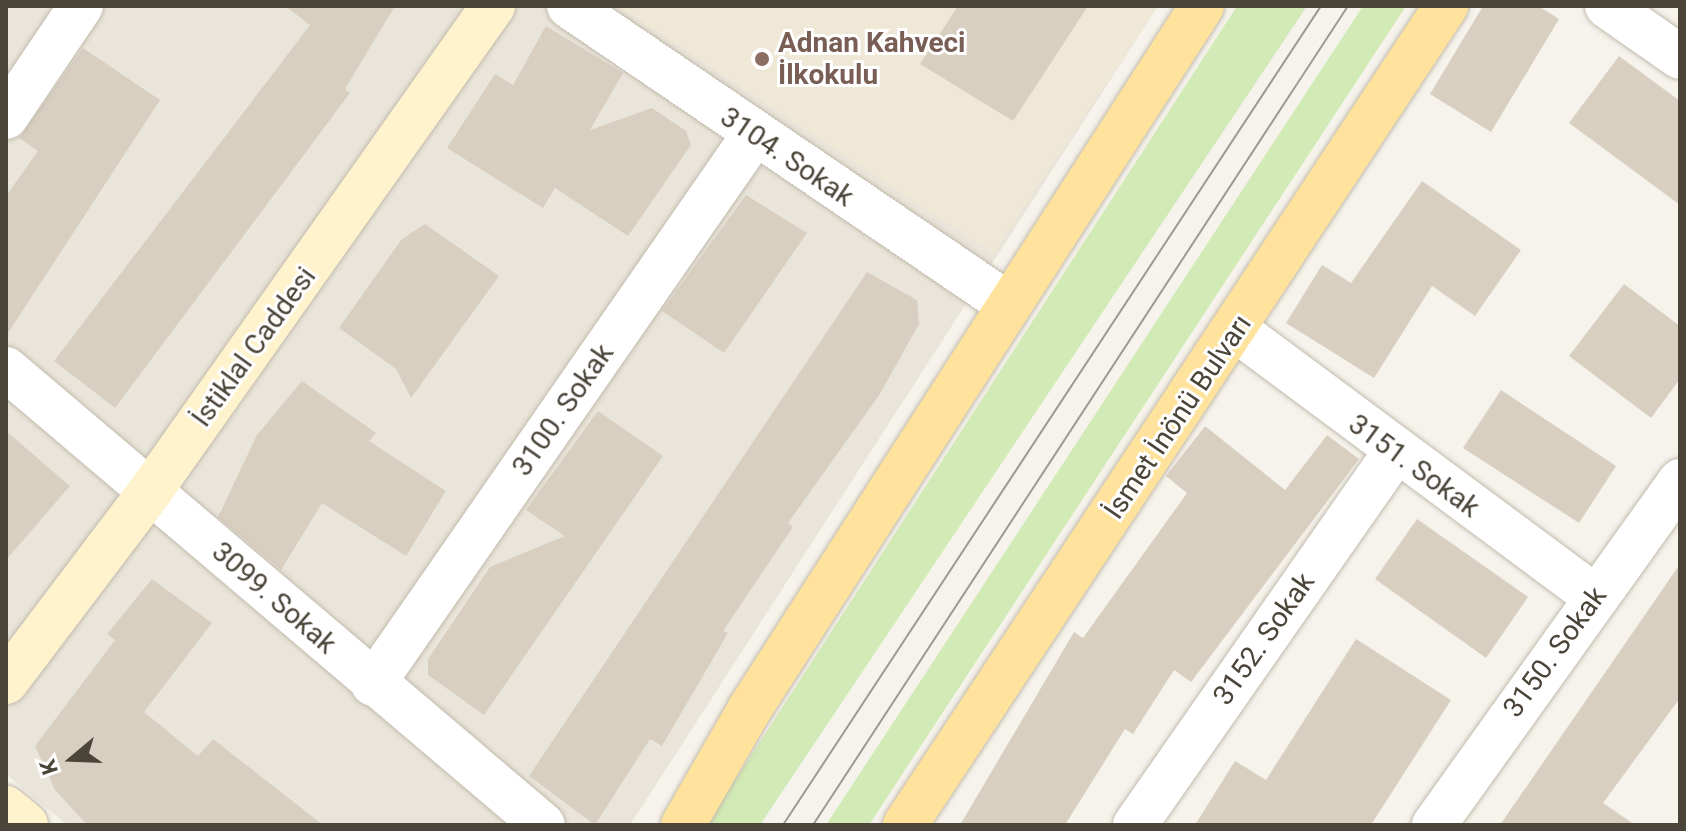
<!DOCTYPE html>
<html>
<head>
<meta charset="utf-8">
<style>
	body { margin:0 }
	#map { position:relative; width:1686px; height:831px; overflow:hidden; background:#f6f3ec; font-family:Roboto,sans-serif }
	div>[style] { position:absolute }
	.residential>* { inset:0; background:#eae5da }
	.education>* { inset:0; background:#efe8d6 }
	.green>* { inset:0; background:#d2eab5 }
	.building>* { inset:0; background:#d8cfc1 }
	.roads { filter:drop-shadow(0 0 2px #c2bbae) drop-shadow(0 0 2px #c2bbae) }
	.street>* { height:44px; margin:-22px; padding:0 22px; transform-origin:22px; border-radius:22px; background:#fff }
	.secondary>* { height:44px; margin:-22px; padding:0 22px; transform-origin:22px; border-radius:22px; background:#fff3cd }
	.primary>* { height:44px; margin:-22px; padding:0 22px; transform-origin:22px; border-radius:22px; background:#ffe39c }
	.tram>* { height:2px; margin:-1px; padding:0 1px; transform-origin:1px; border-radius:1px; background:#9a9a9a }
	.dots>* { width:22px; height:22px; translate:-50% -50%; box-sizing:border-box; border:4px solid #fff; border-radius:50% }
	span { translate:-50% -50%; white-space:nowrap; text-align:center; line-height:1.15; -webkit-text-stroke:6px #fff; paint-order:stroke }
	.education-label { font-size:28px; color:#785e54; font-weight:700 }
	.left { translate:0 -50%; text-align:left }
	.street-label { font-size:28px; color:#4b4439 }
	.frame { position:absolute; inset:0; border:8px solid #4b4439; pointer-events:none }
	.north { position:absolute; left:32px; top:719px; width:80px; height:80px; -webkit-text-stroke:6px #fff; paint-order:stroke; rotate:251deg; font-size:22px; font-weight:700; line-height:32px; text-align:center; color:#4b4439 }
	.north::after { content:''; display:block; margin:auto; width:28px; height:36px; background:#4b4439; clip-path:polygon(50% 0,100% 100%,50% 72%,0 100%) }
</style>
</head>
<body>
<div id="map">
	<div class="residential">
		<div style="clip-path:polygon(6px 6px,1158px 6px,630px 825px,67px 825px,6px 774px)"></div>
	</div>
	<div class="education">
		<div style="clip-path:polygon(618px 6px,1158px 6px,993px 253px)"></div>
	</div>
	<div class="green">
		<div style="clip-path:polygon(1237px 6px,1307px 6px,760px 825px,706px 825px)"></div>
		<div style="clip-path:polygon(1363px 6px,1406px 6px,869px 825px,826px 825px)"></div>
	</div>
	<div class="building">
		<div style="clip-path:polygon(285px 6px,395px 6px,345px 89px,350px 93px,115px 408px,54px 361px,310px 25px)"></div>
		<div style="clip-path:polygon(958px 6px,1088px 6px,1013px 121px,920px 64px)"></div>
		<div style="clip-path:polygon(1483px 6px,1538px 6px,1559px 19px,1491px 132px,1430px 94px)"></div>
		<div style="clip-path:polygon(546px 26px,623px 73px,590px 130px,652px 108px,686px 131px,691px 145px,628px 236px,555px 188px,543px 208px,447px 148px,495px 74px,513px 85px)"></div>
		<div style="clip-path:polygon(83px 48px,160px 100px,6px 336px,6px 196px,38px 151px,19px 138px)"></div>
		<div style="clip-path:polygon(1619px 56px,1680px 101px,1680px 205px,1569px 123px)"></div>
		<div style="clip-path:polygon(1422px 181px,1521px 250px,1475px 316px,1432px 286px,1374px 378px,1286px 323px,1322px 265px,1351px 283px)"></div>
		<div style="clip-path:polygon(746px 195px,807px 233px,724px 353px,662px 311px)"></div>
		<div style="clip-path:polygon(425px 224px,499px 276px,411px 398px,396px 369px,339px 328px,401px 240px)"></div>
		<div style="clip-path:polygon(867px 272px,917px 300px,919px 324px,880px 394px,788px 523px,793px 527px,723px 631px,728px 633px,662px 746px,650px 739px,595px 825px,529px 776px)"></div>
		<div style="clip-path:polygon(1624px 284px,1680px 326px,1680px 379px,1651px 418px,1569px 356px)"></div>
		<div style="clip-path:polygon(302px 381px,376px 433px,369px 441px,446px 491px,406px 556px,322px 503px,281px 570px,218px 517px,257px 435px)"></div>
		<div style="clip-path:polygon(1501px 390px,1616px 466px,1579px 523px,1463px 448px)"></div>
		<div style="clip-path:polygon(598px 411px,663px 456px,484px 715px,428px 675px,428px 659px,490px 567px,565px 536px,526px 510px)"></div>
		<div style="clip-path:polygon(1205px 426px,1285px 490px,1327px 435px,1359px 459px,1191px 682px,1174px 670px,1133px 734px,1125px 729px,1065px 825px,960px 825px,1074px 632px,1083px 638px,1187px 493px,1166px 476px)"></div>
		<div style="clip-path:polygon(6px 431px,70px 486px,6px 560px)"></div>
		<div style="clip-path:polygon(1417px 519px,1528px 597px,1486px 658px,1375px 579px)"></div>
		<div style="clip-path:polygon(1680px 564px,1680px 698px,1603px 803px,1635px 825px,1500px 825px)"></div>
		<div style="clip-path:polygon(152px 579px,212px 623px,144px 712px,198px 756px,213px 739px,323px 825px,87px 825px,55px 790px,35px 746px,115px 640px,107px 634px)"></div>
		<div style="clip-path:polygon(1356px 639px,1451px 700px,1371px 825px,1195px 825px,1235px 761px,1266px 780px)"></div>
	</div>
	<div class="roads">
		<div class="street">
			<div style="left:569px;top:6px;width:531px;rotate:34.17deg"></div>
			<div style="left:1607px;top:6px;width:89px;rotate:34.9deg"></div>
			<div style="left:6px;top:117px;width:134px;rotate:-56deg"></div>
			<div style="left:1236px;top:330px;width:448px;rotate:36.6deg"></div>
			<div style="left:6px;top:369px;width:704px;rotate:40.34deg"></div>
			<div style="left:373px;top:684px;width:667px;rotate:-55.26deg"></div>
			<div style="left:1135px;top:825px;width:452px;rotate:-55.1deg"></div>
			<div style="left:1434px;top:825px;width:423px;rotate:-54.4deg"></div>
		</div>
		<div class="secondary">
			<div style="left:6px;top:682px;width:241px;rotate:-52.9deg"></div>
			<div style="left:151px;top:490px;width:593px;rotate:-54.75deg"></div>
			<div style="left:6px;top:808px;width:26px;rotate:40deg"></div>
		</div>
		<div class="primary">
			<div style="left:683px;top:825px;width:133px;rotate:-60.1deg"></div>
			<div style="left:749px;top:710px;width:837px;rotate:-57.24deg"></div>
			<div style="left:905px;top:825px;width:982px;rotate:-56.55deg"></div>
		</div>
	</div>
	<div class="tram">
		<div style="left:783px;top:825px;width:980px;rotate:-56.7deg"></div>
		<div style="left:813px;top:825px;width:978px;rotate:-56.85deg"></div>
	</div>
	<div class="dots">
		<div style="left:762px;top:59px;background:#8d6e63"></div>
	</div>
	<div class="education-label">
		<span class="left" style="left:778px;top:59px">Adnan Kahveci<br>İlkokulu</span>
	</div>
	<div class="street-label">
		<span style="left:787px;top:157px;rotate:34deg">3104. Sokak</span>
		<span style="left:254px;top:347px;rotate:-54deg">İstiklal Caddesi</span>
		<span style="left:563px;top:410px;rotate:-55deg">3100. Sokak</span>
		<span style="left:1178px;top:417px;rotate:-56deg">İsmet İnönü Bulvarı</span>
		<span style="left:1414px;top:466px;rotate:36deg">3151. Sokak</span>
		<span style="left:274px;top:598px;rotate:41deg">3099. Sokak</span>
		<span style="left:1264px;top:639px;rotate:-55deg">3152. Sokak</span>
		<span style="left:1555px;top:652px;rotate:-54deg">3150. Sokak</span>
	</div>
	<div class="frame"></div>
	<div class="north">K</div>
</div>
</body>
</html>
